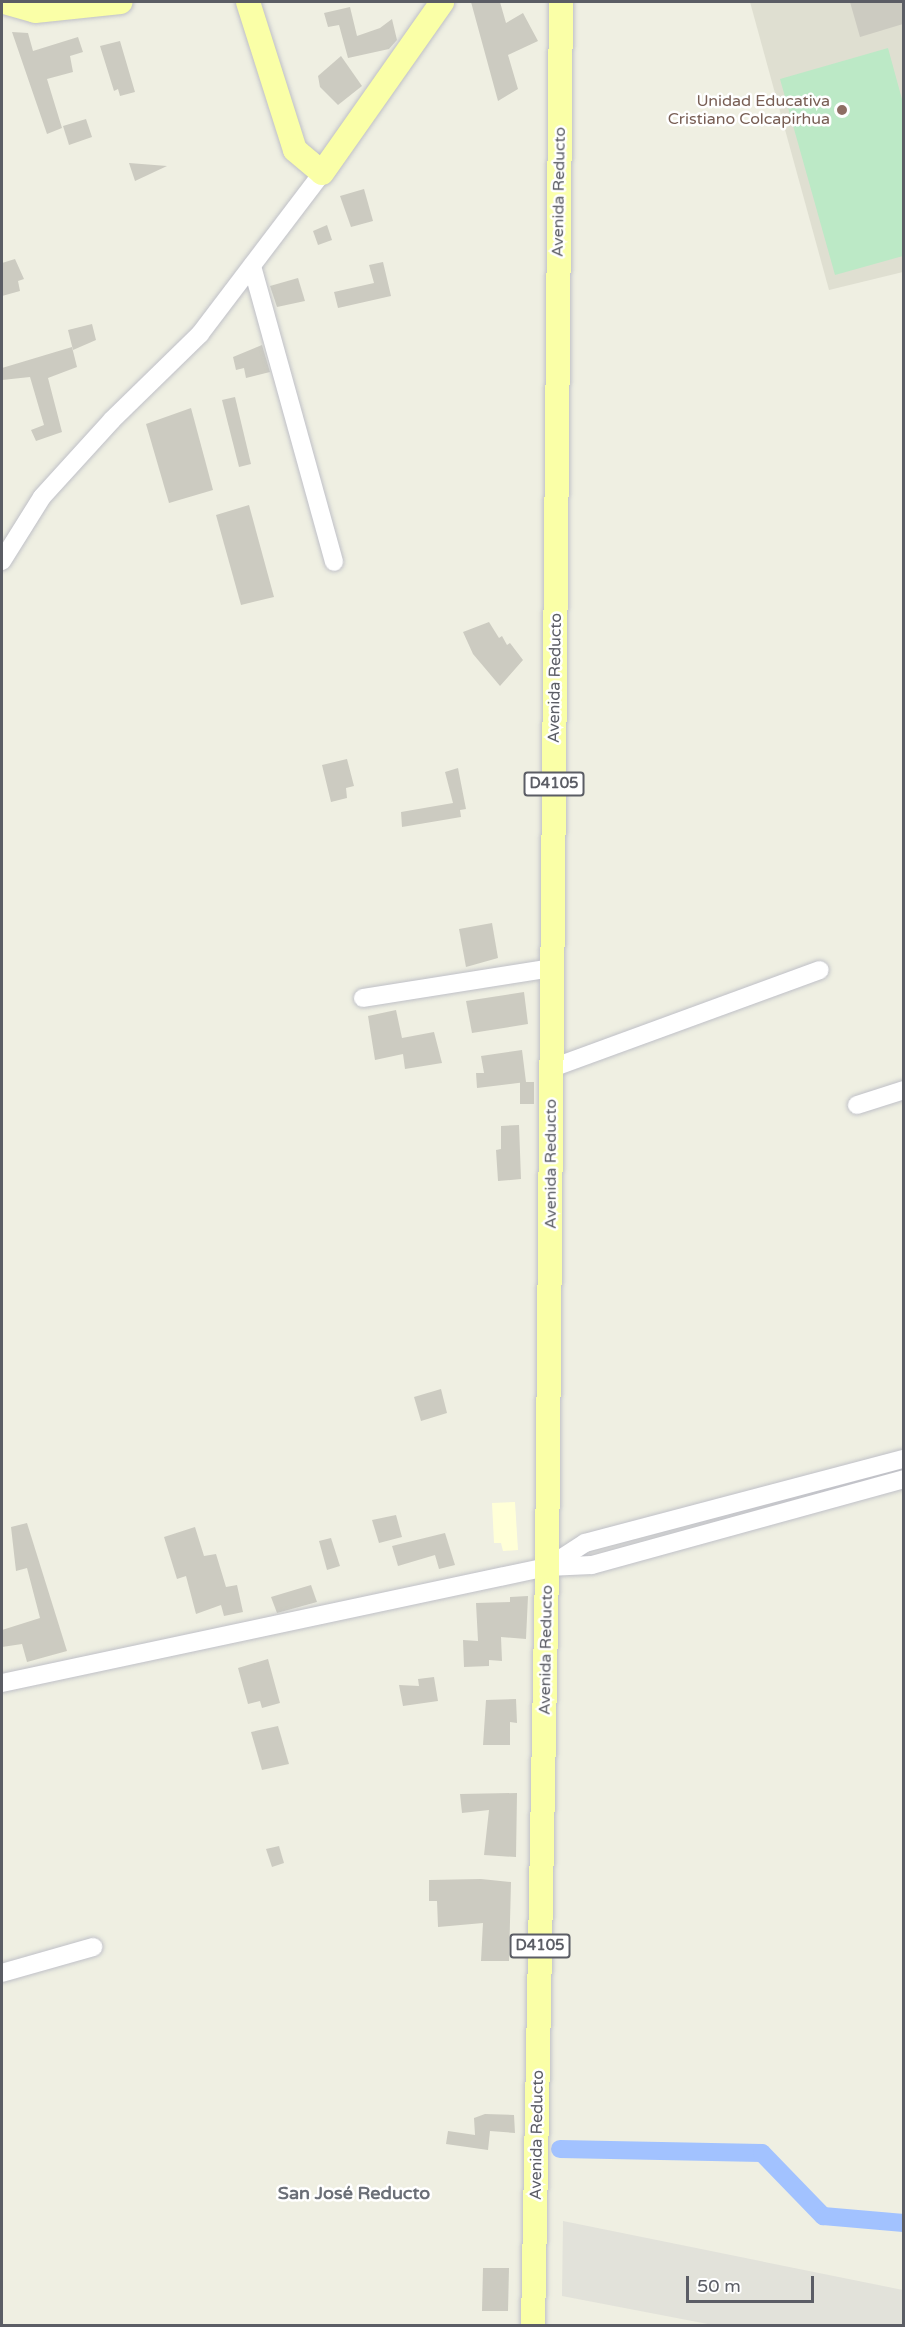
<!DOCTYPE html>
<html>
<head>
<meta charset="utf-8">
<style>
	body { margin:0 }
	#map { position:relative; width:905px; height:2327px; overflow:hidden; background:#efefe2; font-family:"Varela Round",sans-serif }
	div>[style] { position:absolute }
	.commercial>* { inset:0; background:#ffffd7 }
	.industrial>* { inset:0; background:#e2e2da }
	.education>* { inset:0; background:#dfdfd1 }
	.green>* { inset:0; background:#bce9c6 }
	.canal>* { height:18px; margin:-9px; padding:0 9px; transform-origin:9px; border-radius:9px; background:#a2c2ff }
	.building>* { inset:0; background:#cccbc1 }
	.roads { filter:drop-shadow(0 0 2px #bfc0c7) drop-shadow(0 0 2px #bfc0c7) }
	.minor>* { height:18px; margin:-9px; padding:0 9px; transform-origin:9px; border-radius:9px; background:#fff }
	.major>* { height:24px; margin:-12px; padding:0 12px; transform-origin:12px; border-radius:12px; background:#faffa7 }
	.dots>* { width:16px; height:16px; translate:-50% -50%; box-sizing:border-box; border:3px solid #fff; border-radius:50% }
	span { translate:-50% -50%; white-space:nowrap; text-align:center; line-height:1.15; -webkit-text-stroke:5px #fff; paint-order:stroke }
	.shield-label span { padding:2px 4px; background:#fff; border:2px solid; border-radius:4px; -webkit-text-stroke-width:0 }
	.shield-label { font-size:15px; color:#5b5d65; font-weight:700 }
	.education-label { font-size:16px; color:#785e54 }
	.right { translate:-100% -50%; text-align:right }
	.street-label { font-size:16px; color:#5b5d65 }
	.neighbourhood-label { font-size:18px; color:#6b6f77; font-weight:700 }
	.frame { position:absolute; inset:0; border:3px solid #5b5d65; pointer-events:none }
	.scale { position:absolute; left:686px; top:2276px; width:128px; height:27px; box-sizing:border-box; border:3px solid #5b5d65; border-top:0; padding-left:8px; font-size:18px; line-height:21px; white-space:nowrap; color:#5b5d65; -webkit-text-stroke:4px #fff; paint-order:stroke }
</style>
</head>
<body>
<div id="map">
	<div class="commercial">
		<div style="clip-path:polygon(515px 1502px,518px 1550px,503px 1551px,501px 1543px,494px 1543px,492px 1503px)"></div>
	</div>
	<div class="industrial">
		<div style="clip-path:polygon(563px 2221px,903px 2290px,903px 2325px,713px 2325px,562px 2296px)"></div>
	</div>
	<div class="education">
		<div style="clip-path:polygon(750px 2px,903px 2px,903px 272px,829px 290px)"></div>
	</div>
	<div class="green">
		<div style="clip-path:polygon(888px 48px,903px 103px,903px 256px,835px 275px,780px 79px)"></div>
	</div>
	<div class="canal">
		<div style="left:560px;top:2149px;width:202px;rotate:1.1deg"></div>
		<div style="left:762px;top:2153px;width:88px;rotate:45.9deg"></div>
		<div style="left:823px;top:2216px;width:81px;rotate:4.9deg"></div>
	</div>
	<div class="building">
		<div style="clip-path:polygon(471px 2px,500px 2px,506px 23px,523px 13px,538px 41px,508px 55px,518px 89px,498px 101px)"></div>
		<div style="clip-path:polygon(850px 2px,903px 2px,903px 24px,860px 37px)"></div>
		<div style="clip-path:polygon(350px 7px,357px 36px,380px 28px,392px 19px,397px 40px,389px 49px,348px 58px,339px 25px,328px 27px,324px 13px)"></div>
		<div style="clip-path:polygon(12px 32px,28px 33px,33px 51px,78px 37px,83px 52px,70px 56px,73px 72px,47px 79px,62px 128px,47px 134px)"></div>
		<div style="clip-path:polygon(120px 41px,135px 92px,120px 96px,118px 89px,114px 91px,100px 46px)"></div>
		<div style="clip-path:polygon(341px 56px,362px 86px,338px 105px,320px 87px,318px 76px)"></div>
		<div style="clip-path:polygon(86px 119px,92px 137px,69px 145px,63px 126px)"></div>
		<div style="clip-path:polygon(129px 163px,167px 166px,135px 181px)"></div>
		<div style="clip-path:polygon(364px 189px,373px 221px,351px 227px,340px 196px)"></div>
		<div style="clip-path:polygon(327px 225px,332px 240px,318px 245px,313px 231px)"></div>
		<div style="clip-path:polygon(15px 259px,24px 279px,18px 281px,20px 291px,2px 296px,2px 263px)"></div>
		<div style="clip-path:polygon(383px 262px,391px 296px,338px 308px,334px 292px,374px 283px,369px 265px)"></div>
		<div style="clip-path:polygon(298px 278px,305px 301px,277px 307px,270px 286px)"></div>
		<div style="clip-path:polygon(92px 324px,96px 340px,73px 350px,68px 330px)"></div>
		<div style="clip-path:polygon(262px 345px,270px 372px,246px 378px,244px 368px,236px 370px,233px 357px)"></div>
		<div style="clip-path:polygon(72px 347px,77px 367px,48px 378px,62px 432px,36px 441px,31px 430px,44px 425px,30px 377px,2px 380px,2px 368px)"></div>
		<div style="clip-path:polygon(235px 397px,251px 464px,239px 467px,222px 400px)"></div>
		<div style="clip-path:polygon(191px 408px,213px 490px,169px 503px,146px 424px)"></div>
		<div style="clip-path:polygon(249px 505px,274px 597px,241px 605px,216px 515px)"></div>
		<div style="clip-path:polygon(489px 622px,499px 638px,502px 636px,507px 645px,510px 643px,523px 660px,500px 686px,473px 654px,463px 632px)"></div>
		<div style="clip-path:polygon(347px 759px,354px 786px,346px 788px,347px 798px,331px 802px,322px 765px)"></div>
		<div style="clip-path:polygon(458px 768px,466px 809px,460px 810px,461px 817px,402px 827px,401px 812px,453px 803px,445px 772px)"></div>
		<div style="clip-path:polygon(492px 923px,498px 958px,466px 967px,459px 929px)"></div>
		<div style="clip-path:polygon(524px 992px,528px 1024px,472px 1033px,466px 1001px)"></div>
		<div style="clip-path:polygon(396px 1010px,402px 1038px,434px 1032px,442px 1063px,405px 1069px,403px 1054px,375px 1060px,368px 1016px)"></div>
		<div style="clip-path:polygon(522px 1050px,526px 1082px,477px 1088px,476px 1073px,484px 1073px,481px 1056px)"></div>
		<div style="clip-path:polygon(520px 1082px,534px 1082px,534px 1104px,520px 1104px)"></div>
		<div style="clip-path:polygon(519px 1125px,521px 1179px,498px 1181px,496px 1150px,501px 1149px,501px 1126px)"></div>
		<div style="clip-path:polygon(441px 1389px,447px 1413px,421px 1421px,414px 1397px)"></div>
		<div style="clip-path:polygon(396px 1515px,402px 1537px,379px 1543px,372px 1520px)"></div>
		<div style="clip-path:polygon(27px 1523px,67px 1651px,27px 1662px,22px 1644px,2px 1647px,2px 1630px,40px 1618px,27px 1568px,16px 1571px,11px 1527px)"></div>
		<div style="clip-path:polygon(195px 1527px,204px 1556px,216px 1554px,226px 1587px,237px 1585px,243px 1612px,224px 1616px,221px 1605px,196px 1614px,186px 1576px,177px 1579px,164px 1537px)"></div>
		<div style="clip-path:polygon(445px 1533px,455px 1565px,439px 1569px,435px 1555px,398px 1566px,392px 1546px)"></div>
		<div style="clip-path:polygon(331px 1538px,340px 1566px,327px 1570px,319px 1541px)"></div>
		<div style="clip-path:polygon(311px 1585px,317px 1602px,277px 1613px,271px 1597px)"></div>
		<div style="clip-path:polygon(528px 1596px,526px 1639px,501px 1637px,502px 1661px,489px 1660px,489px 1666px,464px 1667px,463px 1640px,478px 1641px,476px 1603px,510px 1602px,510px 1597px)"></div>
		<div style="clip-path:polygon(268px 1659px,280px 1703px,262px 1708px,260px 1701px,248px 1704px,238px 1668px)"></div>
		<div style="clip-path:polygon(434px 1677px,438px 1701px,403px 1706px,399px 1685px,419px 1686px,418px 1679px)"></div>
		<div style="clip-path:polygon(516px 1699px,517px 1723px,510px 1722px,510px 1745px,483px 1745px,486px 1700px)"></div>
		<div style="clip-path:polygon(278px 1726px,289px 1764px,262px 1770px,251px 1732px)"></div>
		<div style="clip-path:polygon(517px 1793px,516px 1857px,484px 1855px,489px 1810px,462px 1813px,460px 1794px)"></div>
		<div style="clip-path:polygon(279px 1846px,284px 1863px,272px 1867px,266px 1849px)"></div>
		<div style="clip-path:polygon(481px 1879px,511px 1882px,509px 1961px,481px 1961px,483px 1923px,438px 1927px,437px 1901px,429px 1901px,429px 1880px)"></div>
		<div style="clip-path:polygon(485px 2114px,514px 2115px,515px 2133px,490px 2131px,488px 2150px,446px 2144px,448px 2131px,475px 2135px,474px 2118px)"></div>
		<div style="clip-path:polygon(483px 2268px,509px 2268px,508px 2311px,482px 2311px)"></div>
	</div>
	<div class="roads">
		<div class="minor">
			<div style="left:252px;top:266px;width:307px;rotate:74.5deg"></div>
			<div style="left:2px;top:561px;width:75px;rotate:-58deg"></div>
			<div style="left:42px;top:497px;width:104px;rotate:-47.7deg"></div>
			<div style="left:112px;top:420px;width:123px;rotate:-44.3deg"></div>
			<div style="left:200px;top:334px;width:202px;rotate:-52.8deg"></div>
			<div style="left:363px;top:998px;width:191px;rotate:-9deg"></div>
			<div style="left:552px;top:1068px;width:285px;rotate:-20.1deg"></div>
			<div style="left:857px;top:1105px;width:49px;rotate:-17.7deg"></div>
			<div style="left:548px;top:1567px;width:44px;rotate:-33deg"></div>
			<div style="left:585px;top:1543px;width:330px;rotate:-14.8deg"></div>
			<div style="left:2px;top:1683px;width:557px;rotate:-12.02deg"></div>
			<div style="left:547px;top:1567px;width:45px;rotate:-2.5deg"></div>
			<div style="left:592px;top:1565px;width:324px;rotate:-15.4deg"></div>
			<div style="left:2px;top:1973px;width:95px;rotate:-15.9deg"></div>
		</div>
		<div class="major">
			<div style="left:4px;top:2px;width:32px;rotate:16deg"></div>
			<div style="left:35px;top:11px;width:86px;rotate:-6deg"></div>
			<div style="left:248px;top:2px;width:155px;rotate:72.4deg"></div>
			<div style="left:295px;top:150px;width:35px;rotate:40deg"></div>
			<div style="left:322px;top:173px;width:209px;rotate:-54.9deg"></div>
			<div style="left:533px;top:2326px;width:759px;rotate:-88.94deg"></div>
			<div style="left:547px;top:1567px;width:1565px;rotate:-89.49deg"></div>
		</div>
	</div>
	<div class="dots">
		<div style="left:842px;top:110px;background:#8d6e63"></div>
	</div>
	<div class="shield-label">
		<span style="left:554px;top:784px">D4105</span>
		<span style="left:540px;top:1946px">D4105</span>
	</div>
	<div class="education-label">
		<span class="right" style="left:830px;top:110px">Unidad Educativa<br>Cristiano Colcapirhua</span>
	</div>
	<div class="street-label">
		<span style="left:559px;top:192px;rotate:-89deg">Avenida Reducto</span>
		<span style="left:555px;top:678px;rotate:-89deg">Avenida Reducto</span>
		<span style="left:551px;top:1164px;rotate:-90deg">Avenida Reducto</span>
		<span style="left:546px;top:1650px;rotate:-89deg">Avenida Reducto</span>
		<span style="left:537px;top:2135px;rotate:-89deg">Avenida Reducto</span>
	</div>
	<div class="neighbourhood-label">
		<span style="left:354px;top:2193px">San José Reducto</span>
	</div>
	<div class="frame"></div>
	<div class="scale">50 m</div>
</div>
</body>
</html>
